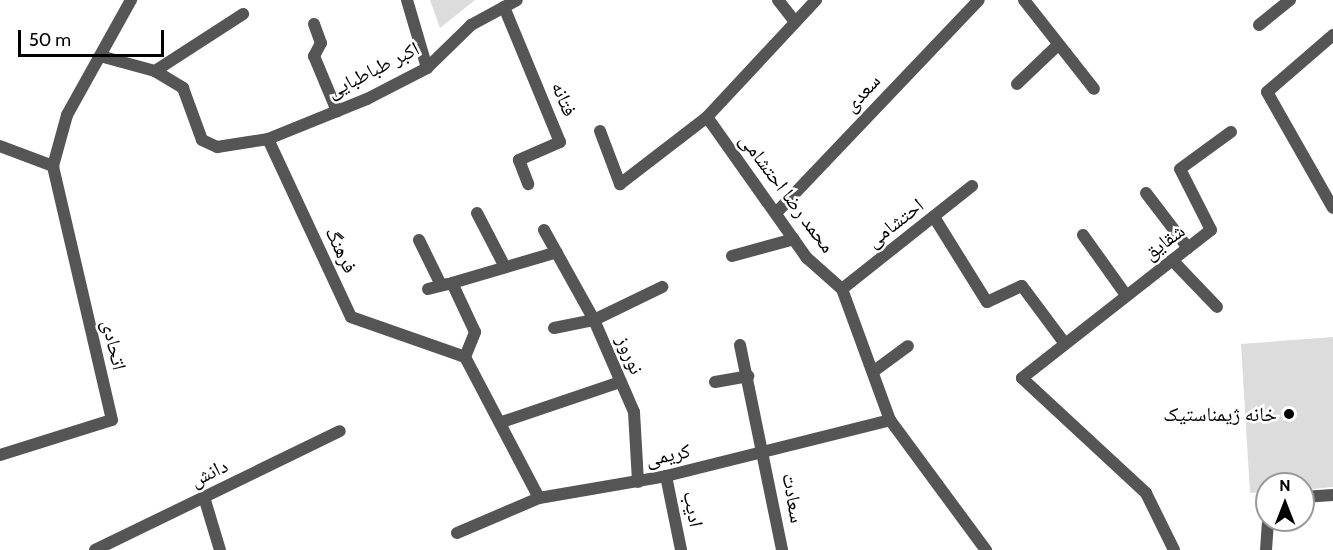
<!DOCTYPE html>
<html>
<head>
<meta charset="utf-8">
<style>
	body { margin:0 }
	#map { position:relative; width:1333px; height:550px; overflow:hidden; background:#fff; font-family:Cabin,"Noto Naskh Arabic",sans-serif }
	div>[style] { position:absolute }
	.green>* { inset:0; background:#dcdcdc }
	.minor>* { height:12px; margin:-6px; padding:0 6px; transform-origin:6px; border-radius:6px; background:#555 }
	.dots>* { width:16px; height:16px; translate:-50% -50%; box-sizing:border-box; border:3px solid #fff; border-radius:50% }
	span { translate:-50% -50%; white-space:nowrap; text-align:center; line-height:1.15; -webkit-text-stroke:5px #fff; paint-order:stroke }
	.street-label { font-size:20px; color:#000 }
	.poi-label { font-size:20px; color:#000 }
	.right { translate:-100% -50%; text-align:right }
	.north { position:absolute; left:1255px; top:472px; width:60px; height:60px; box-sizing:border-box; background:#fff; border:2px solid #999; border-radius:50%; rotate:0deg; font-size:16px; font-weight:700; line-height:24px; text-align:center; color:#000 }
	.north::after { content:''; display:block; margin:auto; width:21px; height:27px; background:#000; clip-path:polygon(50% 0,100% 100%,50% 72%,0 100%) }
	.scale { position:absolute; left:18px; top:30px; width:146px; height:27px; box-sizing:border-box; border:3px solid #000; border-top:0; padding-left:8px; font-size:18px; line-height:21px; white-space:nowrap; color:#000; -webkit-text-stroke:4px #fff; paint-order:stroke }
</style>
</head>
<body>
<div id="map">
	<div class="green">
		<div style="clip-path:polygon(430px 0,475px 0,440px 28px)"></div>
		<div style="clip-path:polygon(1333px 337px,1333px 487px,1303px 490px,1303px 484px,1267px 484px,1267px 492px,1250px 493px,1241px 344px)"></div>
	</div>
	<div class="minor">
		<div style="left:407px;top:0;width:71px;rotate:73.6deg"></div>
		<div style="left:778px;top:0;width:28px;rotate:52deg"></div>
		<div style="left:1024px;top:0;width:113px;rotate:51.8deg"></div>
		<div style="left:504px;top:7px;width:146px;rotate:67.5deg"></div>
		<div style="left:560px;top:142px;width:45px;rotate:156.3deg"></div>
		<div style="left:519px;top:160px;width:26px;rotate:69deg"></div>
		<div style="left:314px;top:24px;width:20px;rotate:70deg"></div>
		<div style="left:321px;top:43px;width:15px;rotate:118deg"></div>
		<div style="left:314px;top:56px;width:60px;rotate:67.3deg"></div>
		<div style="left:1259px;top:25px;width:40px;rotate:-39deg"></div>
		<div style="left:1333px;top:35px;width:87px;rotate:139.2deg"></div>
		<div style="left:1267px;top:92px;width:133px;rotate:60.4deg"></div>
		<div style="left:100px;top:56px;width:57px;rotate:15.3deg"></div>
		<div style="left:155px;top:71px;width:33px;rotate:31deg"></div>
		<div style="left:183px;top:88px;width:55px;rotate:69.9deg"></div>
		<div style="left:202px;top:140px;width:17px;rotate:25deg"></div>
		<div style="left:217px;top:147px;width:52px;rotate:-8.9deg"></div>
		<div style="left:268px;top:139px;width:196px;rotate:65deg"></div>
		<div style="left:351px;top:317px;width:121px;rotate:19.3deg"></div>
		<div style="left:465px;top:357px;width:159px;rotate:62.3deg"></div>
		<div style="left:155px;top:71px;width:105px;rotate:-32.9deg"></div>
		<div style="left:1017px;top:84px;width:57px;rotate:-43.6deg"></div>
		<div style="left:707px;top:117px;width:173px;rotate:54.7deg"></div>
		<div style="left:807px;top:258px;width:47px;rotate:41.5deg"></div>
		<div style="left:842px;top:289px;width:140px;rotate:69.9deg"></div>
		<div style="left:890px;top:420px;width:162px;rotate:53.6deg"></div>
		<div style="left:600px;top:131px;width:57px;rotate:69.3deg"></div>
		<div style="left:620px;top:184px;width:110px;rotate:-37.6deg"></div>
		<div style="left:707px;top:117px;width:160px;rotate:-47deg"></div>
		<div style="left:268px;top:139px;width:107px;rotate:-22deg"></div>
		<div style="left:367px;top:99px;width:68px;rotate:-27.3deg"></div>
		<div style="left:427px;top:68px;width:62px;rotate:-44.3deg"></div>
		<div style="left:471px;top:25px;width:52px;rotate:-28.5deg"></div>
		<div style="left:0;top:146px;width:57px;rotate:20.7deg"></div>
		<div style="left:1146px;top:193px;width:69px;rotate:52.6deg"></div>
		<div style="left:477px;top:213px;width:61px;rotate:62.6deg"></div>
		<div style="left:776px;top:213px;width:294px;rotate:-46.4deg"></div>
		<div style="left:934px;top:217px;width:100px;rotate:58.1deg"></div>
		<div style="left:987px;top:302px;width:38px;rotate:-25deg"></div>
		<div style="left:1022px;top:286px;width:69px;rotate:53.3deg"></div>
		<div style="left:544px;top:230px;width:103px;rotate:60.9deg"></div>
		<div style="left:594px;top:320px;width:100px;rotate:66.5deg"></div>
		<div style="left:634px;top:412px;width:70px;rotate:86.7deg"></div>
		<div style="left:1083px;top:235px;width:74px;rotate:54.4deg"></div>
		<div style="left:419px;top:240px;width:50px;rotate:63.9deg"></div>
		<div style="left:732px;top:256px;width:64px;rotate:-15.3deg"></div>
		<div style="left:1172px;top:260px;width:65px;rotate:46.2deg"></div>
		<div style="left:428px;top:289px;width:21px;rotate:-14deg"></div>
		<div style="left:842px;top:289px;width:166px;rotate:-38.4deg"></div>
		<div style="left:554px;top:328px;width:41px;rotate:-11.3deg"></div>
		<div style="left:594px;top:320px;width:76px;rotate:-25.9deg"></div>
		<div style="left:740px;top:345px;width:209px;rotate:78.4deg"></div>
		<div style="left:465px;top:357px;width:27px;rotate:-68deg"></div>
		<div style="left:475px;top:332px;width:54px;rotate:-115.1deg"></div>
		<div style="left:452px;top:283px;width:109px;rotate:-16.4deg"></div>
		<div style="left:874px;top:371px;width:42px;rotate:-36.3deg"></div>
		<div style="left:715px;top:382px;width:34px;rotate:-10deg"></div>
		<div style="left:502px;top:422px;width:125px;rotate:-18.7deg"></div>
		<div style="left:0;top:455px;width:117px;rotate:-17.4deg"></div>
		<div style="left:112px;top:420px;width:261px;rotate:-103.1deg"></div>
		<div style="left:53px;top:166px;width:53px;rotate:-74.6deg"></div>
		<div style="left:67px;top:115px;width:132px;rotate:-60.9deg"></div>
		<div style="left:666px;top:476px;width:76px;rotate:78.5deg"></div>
		<div style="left:204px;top:497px;width:55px;rotate:73.2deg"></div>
		<div style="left:1303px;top:497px;width:30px;rotate:-4deg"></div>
		<div style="left:457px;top:533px;width:89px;rotate:-23.1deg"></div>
		<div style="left:539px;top:498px;width:129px;rotate:-9.8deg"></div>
		<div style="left:666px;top:476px;width:231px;rotate:-14deg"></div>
		<div style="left:95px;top:550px;width:272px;rotate:-25.9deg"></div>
		<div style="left:1174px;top:550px;width:64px;rotate:-116.2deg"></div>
		<div style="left:1146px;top:493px;width:169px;rotate:-137.2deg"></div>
		<div style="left:1022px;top:378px;width:240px;rotate:-38.1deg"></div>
		<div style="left:1211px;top:230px;width:68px;rotate:-116.9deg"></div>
		<div style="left:1180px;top:169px;width:63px;rotate:-36deg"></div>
		<div style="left:1266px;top:550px;width:30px;rotate:-86deg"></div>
	</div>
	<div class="dots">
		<div style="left:1289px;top:414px;background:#000"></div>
	</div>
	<div class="street-label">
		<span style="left:373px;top:70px;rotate:-27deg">اکبر طباطبایی</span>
		<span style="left:862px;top:93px;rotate:-47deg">سعدی</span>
		<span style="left:564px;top:99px;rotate:67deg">فتانه</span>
		<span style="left:787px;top:193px;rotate:53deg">محمد رضا احتشامی</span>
		<span style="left:895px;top:223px;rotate:-38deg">احتشامی</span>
		<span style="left:1164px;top:242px;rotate:-37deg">شقایق</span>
		<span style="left:341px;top:250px;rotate:65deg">فرهنگ</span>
		<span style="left:114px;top:345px;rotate:77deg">اتحادی</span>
		<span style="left:630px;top:355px;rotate:67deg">نوروز</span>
		<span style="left:668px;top:455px;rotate:-12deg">کریمی</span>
		<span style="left:209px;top:473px;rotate:-26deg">دانش</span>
		<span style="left:793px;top:498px;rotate:80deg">سعادت</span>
		<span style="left:693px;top:509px;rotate:79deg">ادیب</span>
	</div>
	<div class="poi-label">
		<span class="right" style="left:1277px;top:414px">خانه ژیمناستیک</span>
	</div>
	<div class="north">N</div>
	<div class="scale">50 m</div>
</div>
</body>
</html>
